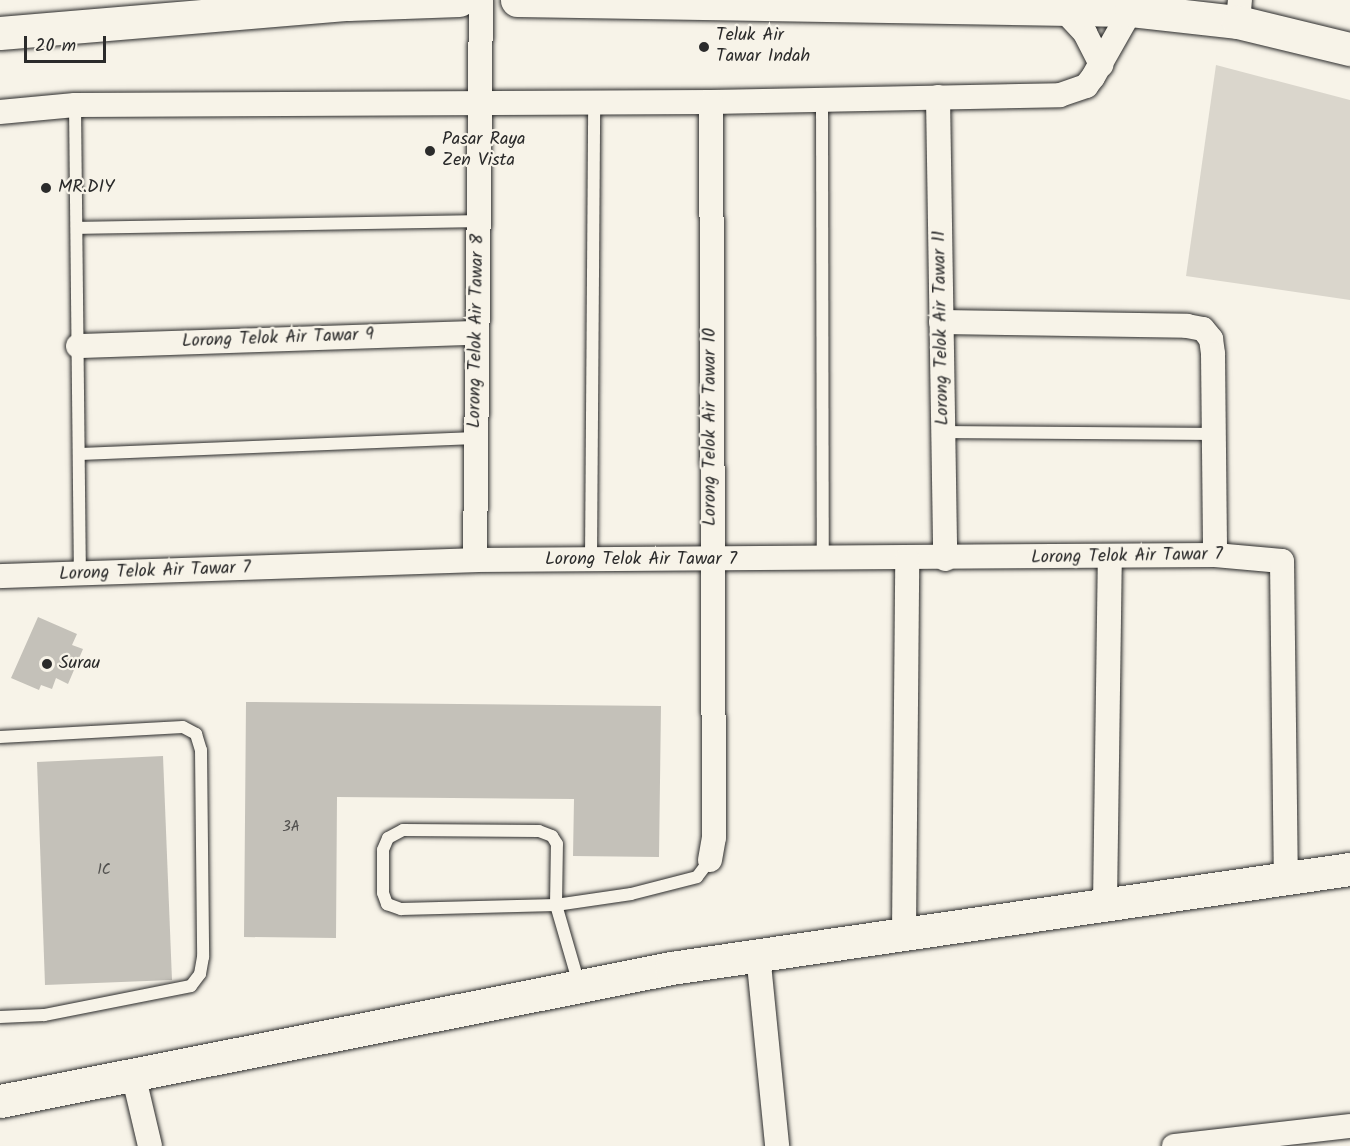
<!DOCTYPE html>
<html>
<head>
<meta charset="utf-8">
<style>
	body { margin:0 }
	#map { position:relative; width:1350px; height:1146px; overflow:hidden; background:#f7f3e8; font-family:Kalam,sans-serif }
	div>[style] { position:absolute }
	.green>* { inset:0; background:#dad6cc }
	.building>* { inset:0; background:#c4c1b9 }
	.roads { filter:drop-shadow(0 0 2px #2b2b2b) drop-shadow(0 0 2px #2b2b2b) }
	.lane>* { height:12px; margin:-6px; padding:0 6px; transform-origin:6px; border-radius:6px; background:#f7f3e8 }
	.street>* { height:24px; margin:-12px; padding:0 12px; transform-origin:12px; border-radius:12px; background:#f7f3e8 }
	.secondary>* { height:33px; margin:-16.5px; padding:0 16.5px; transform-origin:16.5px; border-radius:16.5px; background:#f7f3e8 }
	.primary>* { height:33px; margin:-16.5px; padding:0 16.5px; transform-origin:16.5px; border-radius:16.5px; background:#f7f3e8 }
	.dots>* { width:16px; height:16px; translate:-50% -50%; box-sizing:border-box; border:3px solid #f7f3e8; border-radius:50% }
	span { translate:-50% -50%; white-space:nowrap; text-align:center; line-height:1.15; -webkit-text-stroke:4.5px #f7f3e8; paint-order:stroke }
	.number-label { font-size:15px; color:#51504e }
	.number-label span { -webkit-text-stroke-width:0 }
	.poi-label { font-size:18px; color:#2b2b2b }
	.left { translate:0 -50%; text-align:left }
	.street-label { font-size:18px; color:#2b2b2b }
	.scale { position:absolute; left:24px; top:36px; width:82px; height:27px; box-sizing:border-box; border:3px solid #2b2b2b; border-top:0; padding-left:8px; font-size:18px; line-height:21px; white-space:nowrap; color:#2b2b2b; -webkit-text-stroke:4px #f7f3e8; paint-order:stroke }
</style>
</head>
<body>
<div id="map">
	<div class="green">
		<div style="clip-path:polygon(1216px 65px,1350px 100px,1350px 300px,1186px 276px)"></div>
	</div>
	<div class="building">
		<div style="clip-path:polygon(38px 617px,77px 634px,72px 645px,83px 649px,68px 684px,56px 678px,52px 689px,41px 685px,39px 690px,11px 678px)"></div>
		<div style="clip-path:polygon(246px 702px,661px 706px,659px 857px,573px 856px,574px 799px,337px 797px,336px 938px,244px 937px)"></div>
		<div style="clip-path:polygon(163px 756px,172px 980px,45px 985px,37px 762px)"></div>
	</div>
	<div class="roads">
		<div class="lane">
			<div style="left:822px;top:100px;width:459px;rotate:89.9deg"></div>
			<div style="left:75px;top:105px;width:469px;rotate:89.4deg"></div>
			<div style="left:77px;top:228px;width:401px;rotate:-1deg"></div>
			<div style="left:943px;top:432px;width:270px;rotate:0.4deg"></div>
			<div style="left:80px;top:454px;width:396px;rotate:-2.3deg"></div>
			<div style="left:591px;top:560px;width:457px;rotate:-89.6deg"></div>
			<div style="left:0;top:737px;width:183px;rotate:-3.1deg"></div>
			<div style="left:183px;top:727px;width:15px;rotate:28deg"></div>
			<div style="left:196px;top:734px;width:17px;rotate:73deg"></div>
			<div style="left:201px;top:750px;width:207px;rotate:89.4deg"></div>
			<div style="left:203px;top:957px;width:17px;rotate:100deg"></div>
			<div style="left:200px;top:974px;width:15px;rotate:127deg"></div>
			<div style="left:191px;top:986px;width:150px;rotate:168.8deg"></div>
			<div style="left:44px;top:1015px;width:44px;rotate:177.4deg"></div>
			<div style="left:579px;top:984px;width:82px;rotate:-106.2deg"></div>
			<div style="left:556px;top:905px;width:61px;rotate:-89.1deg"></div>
			<div style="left:557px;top:844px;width:9px;rotate:-122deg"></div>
			<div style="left:552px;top:836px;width:14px;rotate:-159deg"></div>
			<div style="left:539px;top:831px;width:136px;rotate:-179.6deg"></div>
			<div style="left:403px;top:830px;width:17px;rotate:152deg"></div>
			<div style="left:388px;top:838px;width:13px;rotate:113deg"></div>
			<div style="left:383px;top:850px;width:43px;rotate:90deg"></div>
			<div style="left:383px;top:893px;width:12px;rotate:70deg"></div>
			<div style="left:387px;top:904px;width:15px;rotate:20deg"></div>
			<div style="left:401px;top:909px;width:155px;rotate:-1.5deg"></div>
			<div style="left:556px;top:905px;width:76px;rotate:-8.3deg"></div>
			<div style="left:631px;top:894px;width:68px;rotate:-14.4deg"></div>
			<div style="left:697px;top:877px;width:21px;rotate:-53deg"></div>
		</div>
		<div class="street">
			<div style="left:1060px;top:6px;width:37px;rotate:47deg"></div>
			<div style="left:1085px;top:33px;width:36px;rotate:63deg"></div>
			<div style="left:1238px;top:22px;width:22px;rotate:-85deg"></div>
			<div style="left:938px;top:97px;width:462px;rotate:89.1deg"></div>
			<div style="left:0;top:112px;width:75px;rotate:-5.3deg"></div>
			<div style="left:75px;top:105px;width:636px;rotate:-0.27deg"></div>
			<div style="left:711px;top:102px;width:349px;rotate:-1.1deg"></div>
			<div style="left:1060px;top:95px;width:28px;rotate:-19deg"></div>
			<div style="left:1086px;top:86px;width:11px;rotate:-52deg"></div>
			<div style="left:1093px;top:77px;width:77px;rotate:-60.4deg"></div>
			<div style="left:941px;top:322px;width:246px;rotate:0.9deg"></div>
			<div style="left:1187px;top:326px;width:16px;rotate:11deg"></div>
			<div style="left:1203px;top:329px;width:13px;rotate:51deg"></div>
			<div style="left:1211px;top:339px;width:15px;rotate:82deg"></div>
			<div style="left:1213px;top:354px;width:201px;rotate:89.4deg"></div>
			<div style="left:78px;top:346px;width:399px;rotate:-1.9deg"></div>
			<div style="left:475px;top:560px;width:560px;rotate:-89.39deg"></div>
			<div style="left:0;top:576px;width:475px;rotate:-1.9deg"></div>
			<div style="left:475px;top:560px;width:740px;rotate:-0.39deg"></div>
			<div style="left:1215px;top:555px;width:67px;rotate:5.1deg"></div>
			<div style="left:1282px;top:561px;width:317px;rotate:89.3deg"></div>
			<div style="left:710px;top:860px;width:23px;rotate:-80deg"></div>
			<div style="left:714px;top:837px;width:735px;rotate:-90.23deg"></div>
			<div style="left:1105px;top:904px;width:345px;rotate:-89.2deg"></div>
			<div style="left:904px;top:933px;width:374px;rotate:-89.5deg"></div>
			<div style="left:758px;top:954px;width:193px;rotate:84.3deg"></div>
			<div style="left:133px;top:1074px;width:74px;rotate:76.7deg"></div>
			<div style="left:1174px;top:1146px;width:177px;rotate:-6.5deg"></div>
		</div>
		<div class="secondary">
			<div style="left:0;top:1101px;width:684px;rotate:-11.21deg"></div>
			<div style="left:671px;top:968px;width:686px;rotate:-8.3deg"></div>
		</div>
		<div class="primary">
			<div style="left:517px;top:0;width:614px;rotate:0.93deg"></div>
			<div style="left:1131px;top:10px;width:108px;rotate:6.4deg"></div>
			<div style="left:1238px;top:22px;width:115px;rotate:13.6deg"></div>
			<div style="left:0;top:33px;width:349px;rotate:-4.8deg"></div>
			<div style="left:348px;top:4px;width:111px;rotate:-2.1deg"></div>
		</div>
	</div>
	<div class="dots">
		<div style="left:704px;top:47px;background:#2b2b2b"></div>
		<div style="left:430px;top:151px;background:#2b2b2b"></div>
		<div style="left:46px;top:188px;background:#2b2b2b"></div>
		<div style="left:47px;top:664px;background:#2b2b2b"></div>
	</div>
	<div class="number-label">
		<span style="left:291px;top:828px">3A</span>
		<span style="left:104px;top:871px">1C</span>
	</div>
	<div class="poi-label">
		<span class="left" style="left:716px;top:47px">Teluk Air<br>Tawar Indah</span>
		<span class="left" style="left:442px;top:151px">Pasar Raya<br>Zen Vista</span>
		<span class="left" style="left:58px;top:188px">MR.DIY</span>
		<span class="left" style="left:59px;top:664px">Surau</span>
	</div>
	<div class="street-label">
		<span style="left:942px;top:328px;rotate:-91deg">Lorong Telok Air Tawar 11</span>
		<span style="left:477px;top:331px;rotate:-89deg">Lorong Telok Air Tawar 8</span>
		<span style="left:278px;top:339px;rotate:-2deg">Lorong Telok Air Tawar 9</span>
		<span style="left:711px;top:427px;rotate:-90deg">Lorong Telok Air Tawar 10</span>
		<span style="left:1127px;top:557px;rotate:-1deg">Lorong Telok Air Tawar 7</span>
		<span style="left:641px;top:560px">Lorong Telok Air Tawar 7</span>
		<span style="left:155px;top:572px;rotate:-2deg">Lorong Telok Air Tawar 7</span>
	</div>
	<div class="scale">20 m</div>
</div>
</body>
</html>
